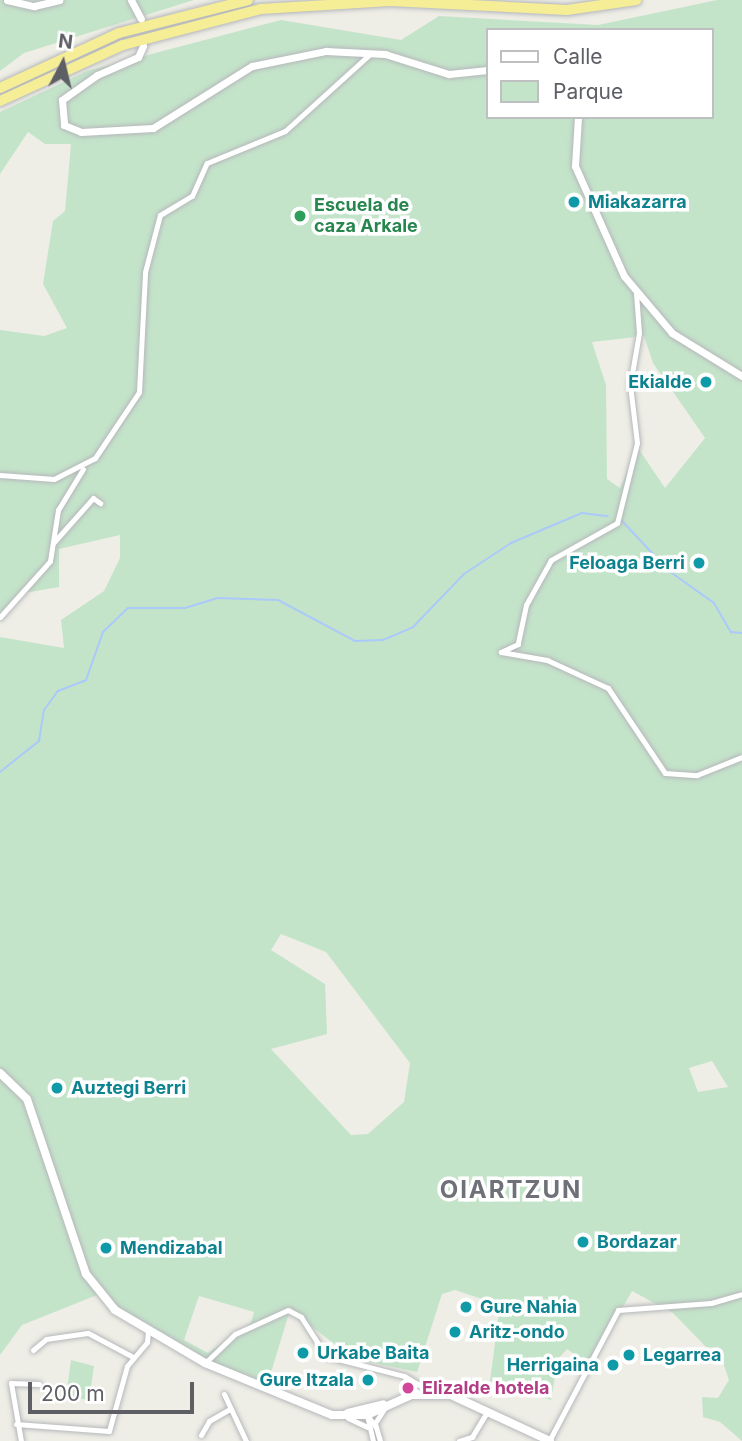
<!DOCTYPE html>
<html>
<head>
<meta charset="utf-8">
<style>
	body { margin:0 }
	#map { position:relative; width:742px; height:1441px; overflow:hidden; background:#eeeee6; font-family:Inter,sans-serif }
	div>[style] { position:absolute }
	.green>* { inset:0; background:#c4e4ca }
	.stream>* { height:2px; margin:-1px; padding:0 1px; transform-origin:1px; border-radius:1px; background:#abc9f9 }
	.roads { filter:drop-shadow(0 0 2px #b6b7bb) drop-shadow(0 0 2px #b6b7bb) }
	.pedestrian>* { height:4.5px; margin:-2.25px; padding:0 2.25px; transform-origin:2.25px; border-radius:2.25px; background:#fff }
	.minor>* { height:5px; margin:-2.5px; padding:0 2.5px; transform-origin:2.5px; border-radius:2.5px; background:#fff }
	.tertiary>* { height:7px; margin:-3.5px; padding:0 3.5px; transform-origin:3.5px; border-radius:3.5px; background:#fff }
	.secondary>* { height:8px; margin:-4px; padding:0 4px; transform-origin:4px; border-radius:4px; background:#fff }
	.motorway>* { height:10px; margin:-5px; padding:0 5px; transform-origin:5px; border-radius:5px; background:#f5ee96 }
	.dots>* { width:19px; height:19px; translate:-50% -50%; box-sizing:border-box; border:4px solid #fff; border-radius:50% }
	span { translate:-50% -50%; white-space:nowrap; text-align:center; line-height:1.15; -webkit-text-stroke:7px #fff; paint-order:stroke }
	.culture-label { font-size:18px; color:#0d838f; font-weight:700 }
	.left { translate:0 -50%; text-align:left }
	.right { translate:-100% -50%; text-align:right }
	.leisure-label { font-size:18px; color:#27864d; font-weight:700 }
	.hotel-label { font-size:18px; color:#b23c85; font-weight:700 }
	.district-label { font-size:24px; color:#6e7177; font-weight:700; letter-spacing:2px }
	.legend { position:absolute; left:486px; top:28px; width:228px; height:91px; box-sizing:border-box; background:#fff; border:2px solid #bebfc1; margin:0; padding:9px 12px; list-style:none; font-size:21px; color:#5d5f65 }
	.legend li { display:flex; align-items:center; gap:14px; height:35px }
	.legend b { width:35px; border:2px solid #bebfc1 }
	.north { position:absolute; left:28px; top:28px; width:70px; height:70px; -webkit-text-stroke:5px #fff; paint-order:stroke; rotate:7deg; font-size:19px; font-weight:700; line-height:28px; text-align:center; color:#5d5f65 }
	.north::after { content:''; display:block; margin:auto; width:24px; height:32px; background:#5d5f65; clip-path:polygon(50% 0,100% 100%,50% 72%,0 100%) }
	.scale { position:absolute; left:28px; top:1382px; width:166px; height:32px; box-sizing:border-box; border:4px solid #5d5f65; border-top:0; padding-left:9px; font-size:21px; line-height:24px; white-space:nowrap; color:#5d5f65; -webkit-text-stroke:5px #fff; paint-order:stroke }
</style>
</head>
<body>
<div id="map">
	<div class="green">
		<div style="clip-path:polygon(0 0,194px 0,24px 53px,0 71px)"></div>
		<div style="clip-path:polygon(evenodd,717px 0,742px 0,742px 1441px,720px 1422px,703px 1417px,702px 1397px,718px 1398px,729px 1380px,718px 1348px,706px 1347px,673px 1313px,632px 1291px,590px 1365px,567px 1349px,558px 1359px,551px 1400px,490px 1381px,500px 1305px,455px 1290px,442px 1294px,417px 1372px,354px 1359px,290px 1310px,266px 1389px,205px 1363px,97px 1295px,22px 1325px,0 1355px,0 637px,64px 648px,61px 620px,104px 591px,120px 558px,120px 535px,59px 549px,59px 587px,24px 593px,0 622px,0 330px,44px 336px,67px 328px,43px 284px,53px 221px,65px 211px,71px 144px,45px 144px,28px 132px,0 174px,0 112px,87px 71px,281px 20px,401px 40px,439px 16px,598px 25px,717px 0,488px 30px,712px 30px,712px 117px,488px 117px,488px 30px,717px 0,644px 336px,653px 363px,705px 438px,665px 488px,638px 448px,620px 488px,607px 479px,606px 385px,592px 342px,644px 336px,717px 0,281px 934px,326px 952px,410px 1063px,404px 1102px,368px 1134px,351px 1135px,271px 1049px,327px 1034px,325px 984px,271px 950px,281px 934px,717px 0,712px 1061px,728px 1087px,698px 1092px,689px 1068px,712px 1061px,717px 0,199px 1296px,254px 1312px,251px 1323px,208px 1353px,184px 1340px,199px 1296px)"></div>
		<div style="clip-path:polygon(71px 1360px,94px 1366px,89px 1400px,66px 1397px)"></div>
	</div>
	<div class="stream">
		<div style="left:622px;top:521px;width:69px;rotate:46.8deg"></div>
		<div style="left:669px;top:571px;width:55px;rotate:35.4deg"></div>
		<div style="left:714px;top:603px;width:34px;rotate:60deg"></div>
		<div style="left:731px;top:632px;width:11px;rotate:5deg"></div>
		<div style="left:0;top:772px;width:50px;rotate:-38.5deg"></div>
		<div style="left:39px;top:741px;width:31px;rotate:-81deg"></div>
		<div style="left:44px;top:710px;width:24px;rotate:-54deg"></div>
		<div style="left:58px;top:691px;width:30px;rotate:-21deg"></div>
		<div style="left:86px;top:680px;width:51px;rotate:-70.5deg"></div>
		<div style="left:103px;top:632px;width:35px;rotate:-44deg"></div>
		<div style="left:128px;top:608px;width:57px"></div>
		<div style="left:185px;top:608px;width:34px;rotate:-17deg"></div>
		<div style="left:217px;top:598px;width:61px;rotate:1.9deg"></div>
		<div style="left:278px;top:600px;width:87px;rotate:28deg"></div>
		<div style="left:355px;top:641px;width:28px;rotate:-2deg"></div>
		<div style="left:383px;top:640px;width:33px;rotate:-23deg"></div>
		<div style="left:413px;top:627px;width:74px;rotate:-46.1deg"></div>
		<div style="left:464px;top:574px;width:56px;rotate:-33.4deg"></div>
		<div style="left:511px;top:543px;width:77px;rotate:-22.9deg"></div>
		<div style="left:582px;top:513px;width:26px;rotate:7deg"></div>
	</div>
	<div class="roads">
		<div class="pedestrian">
			<div style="left:459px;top:1441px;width:14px;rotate:-17deg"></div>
			<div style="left:472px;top:1437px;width:29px;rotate:-59deg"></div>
		</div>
		<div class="minor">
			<div style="left:636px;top:293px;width:40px;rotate:85.7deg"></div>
			<div style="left:639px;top:333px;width:53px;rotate:99.8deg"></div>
			<div style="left:630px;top:385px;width:58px;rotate:83.1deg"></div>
			<div style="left:637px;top:443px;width:82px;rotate:104deg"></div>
			<div style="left:617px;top:523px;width:76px;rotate:150.7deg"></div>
			<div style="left:551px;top:560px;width:51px;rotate:119.1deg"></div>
			<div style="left:526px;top:605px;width:40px;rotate:102deg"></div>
			<div style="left:518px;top:644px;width:19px;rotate:155deg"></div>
			<div style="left:501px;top:652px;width:47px;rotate:9.9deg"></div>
			<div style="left:547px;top:660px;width:67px;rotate:24.7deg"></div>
			<div style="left:608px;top:688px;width:102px;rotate:56.2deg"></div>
			<div style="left:665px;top:773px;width:32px;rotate:4deg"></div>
			<div style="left:697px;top:775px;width:48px;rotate:-21.8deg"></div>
			<div style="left:0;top:475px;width:54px;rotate:4.2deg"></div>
			<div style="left:54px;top:479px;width:46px;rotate:-27.1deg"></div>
			<div style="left:95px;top:458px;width:79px;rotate:-56.3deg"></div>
			<div style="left:139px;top:392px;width:120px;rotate:-87.1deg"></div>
			<div style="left:145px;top:272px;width:59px;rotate:-75.3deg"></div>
			<div style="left:160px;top:215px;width:37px;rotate:-31deg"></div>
			<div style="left:192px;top:196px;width:36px;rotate:-66deg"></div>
			<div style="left:207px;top:163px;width:84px;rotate:-22.3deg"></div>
			<div style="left:285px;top:131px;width:116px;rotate:-42.2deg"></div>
			<div style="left:54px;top:542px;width:59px;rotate:-48.4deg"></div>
			<div style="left:93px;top:498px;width:9px;rotate:36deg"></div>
			<div style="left:0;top:617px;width:75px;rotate:-48.2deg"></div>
			<div style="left:50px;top:561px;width:52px;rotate:-81.1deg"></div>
			<div style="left:58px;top:510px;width:48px;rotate:-58.6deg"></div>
			<div style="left:33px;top:1350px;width:17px;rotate:-40deg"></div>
			<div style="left:46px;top:1339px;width:42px;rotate:-8.1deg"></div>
			<div style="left:88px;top:1333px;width:49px;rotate:28.1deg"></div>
			<div style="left:205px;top:1363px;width:42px;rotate:-44deg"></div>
			<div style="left:235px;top:1334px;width:58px;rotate:-24.4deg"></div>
			<div style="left:288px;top:1310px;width:15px;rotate:28deg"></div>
			<div style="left:301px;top:1317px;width:46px;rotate:57.3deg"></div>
			<div style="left:326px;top:1356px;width:81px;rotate:14.4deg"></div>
			<div style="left:404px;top:1376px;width:31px;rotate:31deg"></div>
			<div style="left:224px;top:1394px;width:52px;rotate:64.9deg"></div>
			<div style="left:367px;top:1415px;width:14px;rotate:54deg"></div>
			<div style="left:367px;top:1415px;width:27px;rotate:77deg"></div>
			<div style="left:348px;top:1418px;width:21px;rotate:25deg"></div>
			<div style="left:16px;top:1424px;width:93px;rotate:4.3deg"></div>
			<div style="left:109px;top:1431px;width:67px;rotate:-74.5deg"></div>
			<div style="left:127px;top:1366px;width:31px;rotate:-50deg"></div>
			<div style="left:147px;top:1342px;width:12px;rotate:-85deg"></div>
			<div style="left:201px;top:1435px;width:16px;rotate:-60deg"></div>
			<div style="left:209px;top:1421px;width:22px;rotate:-30deg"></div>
			<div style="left:21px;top:1441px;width:59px;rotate:-99.8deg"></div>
			<div style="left:11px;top:1383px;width:28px;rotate:2deg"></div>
			<div style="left:380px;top:1441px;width:19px;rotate:-106deg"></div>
			<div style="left:375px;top:1423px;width:17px;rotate:-57deg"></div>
			<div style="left:549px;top:1441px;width:148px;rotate:-62.2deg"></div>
			<div style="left:618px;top:1310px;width:93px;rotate:-4.3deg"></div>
			<div style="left:711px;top:1303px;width:32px;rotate:-16deg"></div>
		</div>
		<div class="tertiary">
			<div style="left:7px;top:0;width:28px;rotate:13deg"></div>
			<div style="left:34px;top:6px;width:26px;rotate:-13deg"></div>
			<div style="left:131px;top:0;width:21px;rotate:62deg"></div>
			<div style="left:143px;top:46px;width:12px;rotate:114deg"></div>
			<div style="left:138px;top:57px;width:45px;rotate:156.3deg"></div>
			<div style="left:97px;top:75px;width:43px;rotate:144.5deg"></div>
			<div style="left:62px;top:100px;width:25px;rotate:85deg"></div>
			<div style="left:64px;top:125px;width:18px;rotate:22deg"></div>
			<div style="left:81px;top:132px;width:72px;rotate:-3.2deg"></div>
			<div style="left:153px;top:128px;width:117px;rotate:-32.1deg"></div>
			<div style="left:252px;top:66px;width:76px;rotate:-11.5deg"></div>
			<div style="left:326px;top:51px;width:59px;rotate:2.9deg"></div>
			<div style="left:385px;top:54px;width:67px;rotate:17.4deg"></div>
			<div style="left:449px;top:74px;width:39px;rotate:-6deg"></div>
			<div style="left:578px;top:117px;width:49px;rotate:93.5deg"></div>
			<div style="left:575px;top:166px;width:120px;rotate:66deg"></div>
			<div style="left:624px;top:276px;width:75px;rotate:49.9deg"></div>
			<div style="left:672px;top:333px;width:82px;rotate:31.6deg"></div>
		</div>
		<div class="secondary">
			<div style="left:0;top:1073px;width:37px;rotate:44deg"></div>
			<div style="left:27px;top:1099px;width:185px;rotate:71.4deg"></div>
			<div style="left:86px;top:1274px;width:46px;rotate:51.1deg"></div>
			<div style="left:115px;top:1310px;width:104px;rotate:30.5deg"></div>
			<div style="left:205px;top:1363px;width:137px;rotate:22.3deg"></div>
			<div style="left:332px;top:1415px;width:35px"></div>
			<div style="left:367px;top:1415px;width:54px;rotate:-24.2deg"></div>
			<div style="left:412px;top:1395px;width:39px"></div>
			<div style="left:451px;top:1395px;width:109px;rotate:24.9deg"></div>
			<div style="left:348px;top:1413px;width:36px;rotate:-14deg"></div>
		</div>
		<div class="motorway">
			<div style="left:0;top:88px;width:131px;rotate:-24.8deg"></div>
			<div style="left:119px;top:33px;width:133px;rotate:-14.3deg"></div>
			<div style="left:0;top:101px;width:135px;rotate:-24.5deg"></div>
			<div style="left:123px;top:45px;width:143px;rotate:-14.6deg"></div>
			<div style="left:261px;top:9px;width:129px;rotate:-3.5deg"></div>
			<div style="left:390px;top:1px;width:177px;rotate:2.9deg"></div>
			<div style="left:567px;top:10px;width:70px;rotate:-8.2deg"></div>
		</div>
	</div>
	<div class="dots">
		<div style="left:574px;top:202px;background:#0f9aa8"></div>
		<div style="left:300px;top:216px;background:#2e9e5b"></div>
		<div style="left:706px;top:382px;background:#0f9aa8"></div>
		<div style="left:699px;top:563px;background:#0f9aa8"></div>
		<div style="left:57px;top:1088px;background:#0f9aa8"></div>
		<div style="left:583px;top:1242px;background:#0f9aa8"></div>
		<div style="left:106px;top:1248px;background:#0f9aa8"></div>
		<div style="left:466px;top:1307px;background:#0f9aa8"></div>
		<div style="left:455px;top:1332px;background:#0f9aa8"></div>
		<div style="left:303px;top:1353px;background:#0f9aa8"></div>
		<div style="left:629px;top:1355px;background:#0f9aa8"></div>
		<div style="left:613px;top:1365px;background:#0f9aa8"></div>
		<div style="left:368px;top:1380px;background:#0f9aa8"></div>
		<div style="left:408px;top:1388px;background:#d1479c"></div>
	</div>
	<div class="culture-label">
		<span class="left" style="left:588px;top:202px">Miakazarra</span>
		<span class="right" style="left:692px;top:382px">Ekialde</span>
		<span class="right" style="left:685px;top:563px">Feloaga Berri</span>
		<span class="left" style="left:71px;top:1088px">Auztegi Berri</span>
		<span class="left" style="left:597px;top:1242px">Bordazar</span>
		<span class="left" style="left:120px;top:1248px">Mendizabal</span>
		<span class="left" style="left:480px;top:1307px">Gure Nahia</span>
		<span class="left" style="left:469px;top:1332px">Aritz-ondo</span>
		<span class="left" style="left:317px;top:1353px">Urkabe Baita</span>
		<span class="left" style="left:643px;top:1355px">Legarrea</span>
		<span class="right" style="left:599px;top:1365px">Herrigaina</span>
		<span class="right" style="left:354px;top:1380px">Gure Itzala</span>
	</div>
	<div class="leisure-label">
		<span class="left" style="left:314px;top:216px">Escuela de<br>caza Arkale</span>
	</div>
	<div class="hotel-label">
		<span class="left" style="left:422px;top:1388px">Elizalde hotela</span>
	</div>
	<div class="district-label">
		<span style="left:511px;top:1190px">OIARTZUN</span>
	</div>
	<ul class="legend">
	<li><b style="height:9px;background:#fff"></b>Calle</li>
	<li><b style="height:19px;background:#c4e4ca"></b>Parque</li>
	</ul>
	<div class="north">N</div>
	<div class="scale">200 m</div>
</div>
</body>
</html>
